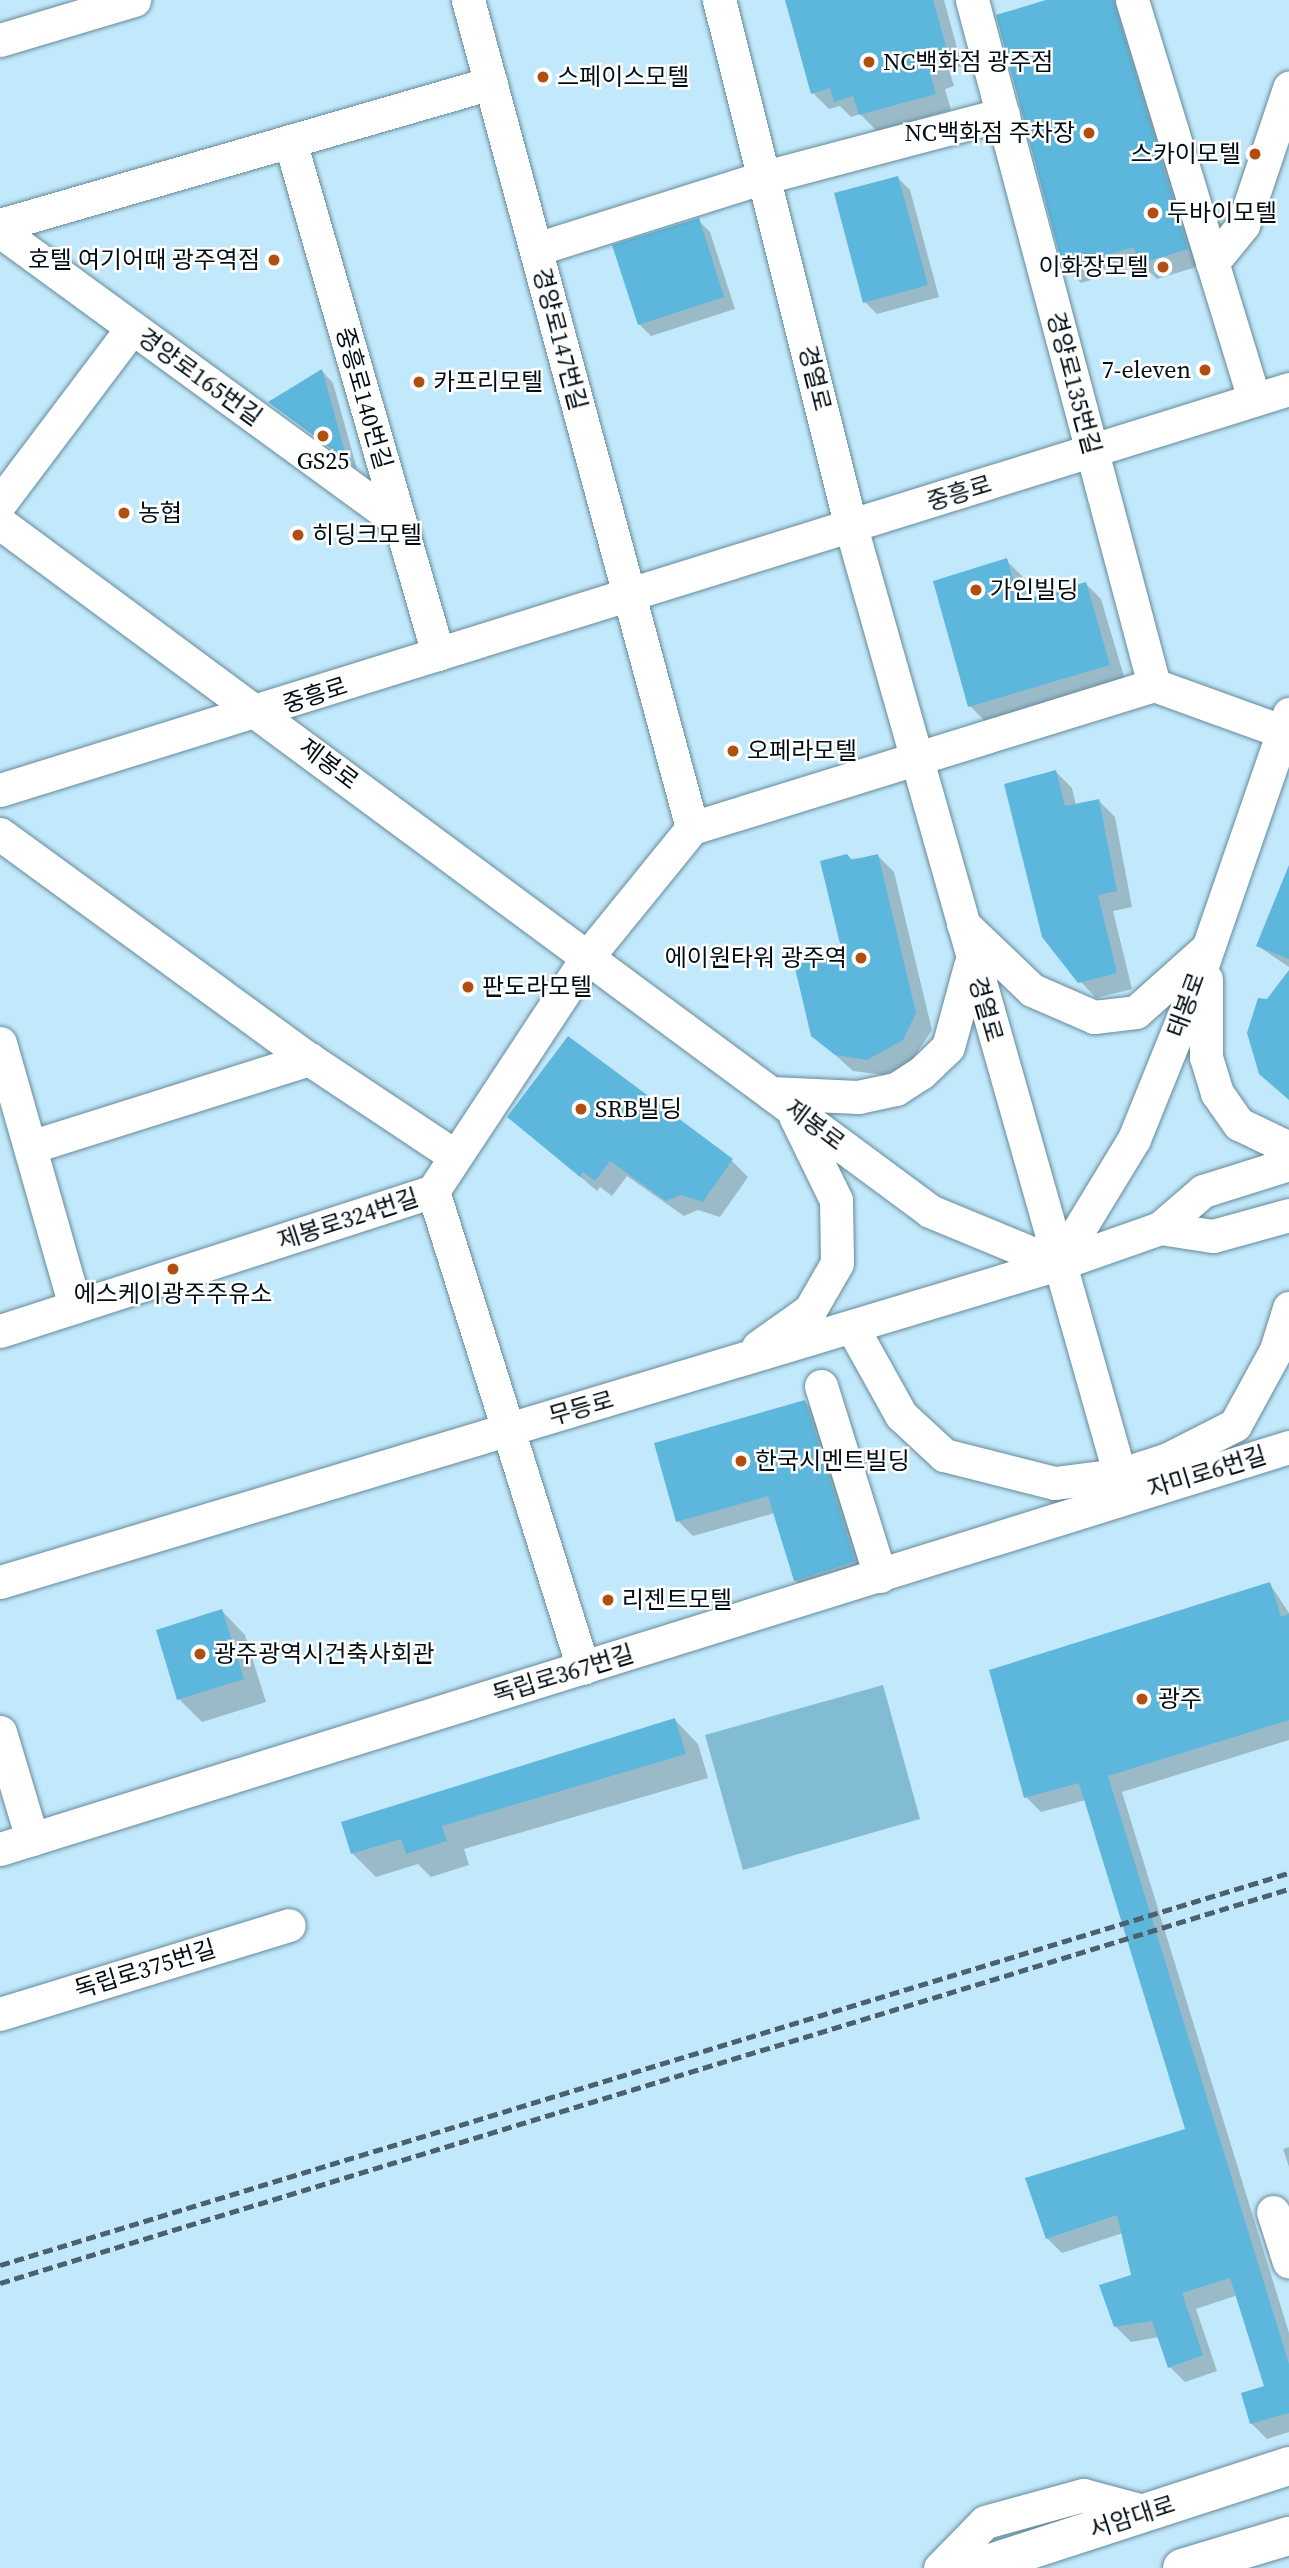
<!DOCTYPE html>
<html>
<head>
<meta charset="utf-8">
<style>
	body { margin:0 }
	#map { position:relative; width:1289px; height:2568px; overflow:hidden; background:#c2e9fb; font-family:"Source Serif 4","Noto Sans KR",serif }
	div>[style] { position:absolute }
	.green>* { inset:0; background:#82bbd4 }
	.shadow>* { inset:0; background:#0003 }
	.building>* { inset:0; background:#5db7dc }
	.roads { filter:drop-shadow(0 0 2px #668a9a) drop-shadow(0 0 2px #668a9a) }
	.minor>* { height:33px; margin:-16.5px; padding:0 16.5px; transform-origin:16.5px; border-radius:16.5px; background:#fff }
	.major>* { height:38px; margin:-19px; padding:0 19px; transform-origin:19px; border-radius:19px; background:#fff }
	.rail>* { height:5px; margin-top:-2.5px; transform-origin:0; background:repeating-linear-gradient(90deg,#4b616c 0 10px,transparent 0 15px) }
	.dots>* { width:19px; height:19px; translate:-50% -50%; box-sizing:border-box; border:4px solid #fff; border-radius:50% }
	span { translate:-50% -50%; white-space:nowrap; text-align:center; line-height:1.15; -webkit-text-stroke:5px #fff; paint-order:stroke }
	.poi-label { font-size:24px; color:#020e14 }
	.left { translate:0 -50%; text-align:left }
	.right { translate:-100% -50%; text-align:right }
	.street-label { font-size:24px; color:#020e14 }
</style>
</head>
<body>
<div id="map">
	<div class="green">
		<div style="clip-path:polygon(883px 1685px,920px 1819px,743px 1870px,705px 1735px)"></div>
	</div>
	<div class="shadow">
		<div style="clip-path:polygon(787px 0,944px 0,962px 66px,949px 70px,954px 86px,945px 89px,951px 110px,877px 131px,860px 114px,851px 117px,840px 106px,829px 109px,813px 93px)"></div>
		<div style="clip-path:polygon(1052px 0,1132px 0,1203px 265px,1157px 279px,1142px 265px,1081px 283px,1065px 267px)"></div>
		<div style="clip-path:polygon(898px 178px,910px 190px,939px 297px,877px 314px,865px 302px)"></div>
		<div style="clip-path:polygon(698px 220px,710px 232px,735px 309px,651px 336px,639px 324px)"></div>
		<div style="clip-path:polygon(322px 371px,333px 383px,357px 469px,271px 403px)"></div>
		<div style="clip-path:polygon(1006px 560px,1022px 576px,1029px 600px,1086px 584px,1101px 599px,1125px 680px,985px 721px,970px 706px)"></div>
		<div style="clip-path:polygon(1056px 772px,1072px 788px,1076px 805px,1099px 801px,1115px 817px,1132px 907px,1113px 911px,1132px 989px,1096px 998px,1080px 981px)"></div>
		<div style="clip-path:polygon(878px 856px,894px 872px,932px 1030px,910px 1063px,884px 1075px,853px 1071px,813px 1035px,844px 954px,822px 862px)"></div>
		<div style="clip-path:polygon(1289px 885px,1289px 967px,1258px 946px)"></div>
		<div style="clip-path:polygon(510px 1117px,732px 1161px,748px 1177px,720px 1217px,698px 1210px,684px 1216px,627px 1176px,612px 1196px,600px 1187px,597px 1191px)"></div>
		<div style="clip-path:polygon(805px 1402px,820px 1417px,869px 1576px,810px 1595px,795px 1580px,775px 1513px,693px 1536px,678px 1521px)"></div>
		<div style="clip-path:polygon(1270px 1584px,1289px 1613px,1289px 1740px,1122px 1792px,1289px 2333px,1289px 2432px,1267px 2439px,1252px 2424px,1243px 2394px,1266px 2387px,1238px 2295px,1196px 2309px,1217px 2371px,1185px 2382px,1170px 2367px,1159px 2337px,1131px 2342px,1115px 2326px,1134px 2276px,1123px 2233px,1062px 2253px,1047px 2238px,1187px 2130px,1086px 1800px,1041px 1812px,1026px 1797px)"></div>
		<div style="clip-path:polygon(222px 1611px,245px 1635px,266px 1702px,202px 1722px,179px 1699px)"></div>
		<div style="clip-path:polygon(675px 1720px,698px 1744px,708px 1778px,464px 1849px,469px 1865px,431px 1877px,418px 1864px,376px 1877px,352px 1853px)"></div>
		<div style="clip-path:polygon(1289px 2147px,1289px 2167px,1283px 2149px)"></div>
	</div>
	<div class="building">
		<div style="clip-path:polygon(785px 0,933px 0,947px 50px,934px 54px,939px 70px,930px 73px,936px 94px,859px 115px,853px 96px,834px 102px,830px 88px,811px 94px)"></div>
		<div style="clip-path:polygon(1046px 0,1113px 0,1188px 249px,1139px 264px,1134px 247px,1063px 268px,996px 15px)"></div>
		<div style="clip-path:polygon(898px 176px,928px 285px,863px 303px,834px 193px)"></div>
		<div style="clip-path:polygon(699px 218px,724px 297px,638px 325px,612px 245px)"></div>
		<div style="clip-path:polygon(322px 369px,347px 460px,268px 402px)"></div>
		<div style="clip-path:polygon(1007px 558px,1019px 601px,1086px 582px,1110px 665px,968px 707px,933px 581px)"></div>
		<div style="clip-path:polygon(1056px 770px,1065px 806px,1099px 799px,1117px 891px,1098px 895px,1117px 973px,1078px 983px,1042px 937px,1004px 784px)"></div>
		<div style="clip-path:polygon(847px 854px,852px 860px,878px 854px,916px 1013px,903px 1040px,867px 1060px,835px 1055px,811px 1036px,794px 964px,842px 952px,820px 861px)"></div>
		<div style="clip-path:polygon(1289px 865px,1289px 959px,1256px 946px)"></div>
		<div style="clip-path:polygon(1289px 970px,1289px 1100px,1259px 1074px,1247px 1033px,1258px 998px,1267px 999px)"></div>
		<div style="clip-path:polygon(568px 1036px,733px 1159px,703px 1202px,681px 1195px,666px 1201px,610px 1161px,595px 1181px,583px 1172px,580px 1177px,507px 1117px)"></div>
		<div style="clip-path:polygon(805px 1400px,855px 1561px,794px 1581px,768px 1496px,676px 1522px,654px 1443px)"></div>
		<div style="clip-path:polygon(1270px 1582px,1281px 1617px,1289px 1614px,1289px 1720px,1108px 1776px,1289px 2364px,1289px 2413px,1250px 2424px,1241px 2393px,1264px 2386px,1230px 2278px,1182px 2293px,1203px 2355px,1168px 2368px,1152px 2321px,1114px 2327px,1099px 2285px,1131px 2275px,1117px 2215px,1046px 2239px,1025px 2178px,1185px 2129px,1079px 1783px,1024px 1798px,989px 1670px)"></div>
		<div style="clip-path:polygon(222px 1609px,244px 1679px,177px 1700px,156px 1630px)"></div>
		<div style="clip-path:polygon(675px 1718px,686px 1754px,442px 1826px,447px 1841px,406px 1854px,401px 1839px,351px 1854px,341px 1822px)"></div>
	</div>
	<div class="roads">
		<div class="minor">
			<div style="left:468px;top:0;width:858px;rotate:74.86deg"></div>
			<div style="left:719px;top:0;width:543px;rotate:75.94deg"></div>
			<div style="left:851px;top:527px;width:1008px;rotate:74.17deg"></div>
			<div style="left:972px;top:0;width:709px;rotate:75.12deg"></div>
			<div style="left:1132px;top:0;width:418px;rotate:73deg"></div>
			<div style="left:0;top:40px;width:140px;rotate:-16.6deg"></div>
			<div style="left:290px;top:141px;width:534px;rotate:73.91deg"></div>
			<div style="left:0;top:225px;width:511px;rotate:-16.13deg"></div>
			<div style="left:0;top:231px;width:494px;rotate:36.1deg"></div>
			<div style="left:536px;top:249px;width:240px;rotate:-17.5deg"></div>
			<div style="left:765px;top:177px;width:246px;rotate:-14.8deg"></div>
			<div style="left:1212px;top:263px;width:49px;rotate:-50.8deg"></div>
			<div style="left:1243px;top:225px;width:145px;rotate:-71.4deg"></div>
			<div style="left:0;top:503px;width:219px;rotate:-53deg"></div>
			<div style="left:0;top:523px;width:1157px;rotate:36.49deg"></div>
			<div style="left:930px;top:1211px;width:139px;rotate:22.5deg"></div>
			<div style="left:1154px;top:685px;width:144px;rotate:19.9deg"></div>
			<div style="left:0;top:790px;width:1350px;rotate:-17.28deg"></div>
			<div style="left:692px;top:828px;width:484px;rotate:-17.2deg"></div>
			<div style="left:0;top:834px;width:382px;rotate:36.1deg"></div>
			<div style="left:309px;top:1059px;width:172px;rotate:33.6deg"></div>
			<div style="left:963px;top:924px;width:95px;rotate:43.7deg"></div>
			<div style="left:1032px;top:990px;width:68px;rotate:23.5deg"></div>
			<div style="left:1094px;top:1017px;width:42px;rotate:-6.8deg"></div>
			<div style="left:1136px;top:1012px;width:89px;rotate:-41.8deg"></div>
			<div style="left:1206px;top:979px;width:78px;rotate:90deg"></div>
			<div style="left:1206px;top:1057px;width:38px;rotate:73deg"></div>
			<div style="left:1217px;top:1093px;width:38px;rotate:55deg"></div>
			<div style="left:1239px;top:1124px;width:55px;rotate:25.6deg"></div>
			<div style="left:0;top:1043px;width:274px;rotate:74.1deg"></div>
			<div style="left:771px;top:1093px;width:87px;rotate:2.6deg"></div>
			<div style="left:858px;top:1097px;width:39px;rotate:-12deg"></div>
			<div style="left:896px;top:1089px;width:30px;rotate:-33deg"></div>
			<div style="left:921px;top:1073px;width:37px;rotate:-44deg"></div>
			<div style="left:948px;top:1047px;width:84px;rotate:-74.8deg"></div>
			<div style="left:30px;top:1147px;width:293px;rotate:-17.5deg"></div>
			<div style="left:433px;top:1191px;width:500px;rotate:72.54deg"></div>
			<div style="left:1160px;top:1228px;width:54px;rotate:8.6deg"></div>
			<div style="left:1213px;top:1236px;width:79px;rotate:-15.4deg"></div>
			<div style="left:1058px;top:1264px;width:146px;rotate:-58.7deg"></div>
			<div style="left:1134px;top:1139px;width:147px;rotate:-68deg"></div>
			<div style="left:1189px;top:1003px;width:306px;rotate:-70.9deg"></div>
			<div style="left:852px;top:1327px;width:101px;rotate:60.9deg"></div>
			<div style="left:901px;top:1415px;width:59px;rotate:42.9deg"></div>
			<div style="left:944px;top:1455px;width:114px;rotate:14.2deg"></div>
			<div style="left:1055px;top:1483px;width:64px;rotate:-7.1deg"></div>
			<div style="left:1119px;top:1475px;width:52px;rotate:-18.1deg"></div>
			<div style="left:1168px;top:1459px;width:75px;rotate:-26.9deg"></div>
			<div style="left:1235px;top:1425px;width:85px;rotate:-61.3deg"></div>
			<div style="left:1276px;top:1350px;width:44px;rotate:-72.8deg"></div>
			<div style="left:0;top:1331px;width:455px;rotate:-17.9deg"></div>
			<div style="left:433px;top:1191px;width:282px;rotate:-56.6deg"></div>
			<div style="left:588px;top:956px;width:165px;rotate:-50.9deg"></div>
			<div style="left:758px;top:1347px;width:64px;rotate:-35.4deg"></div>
			<div style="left:810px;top:1310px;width:54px;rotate:-60.1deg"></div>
			<div style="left:837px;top:1263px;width:63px;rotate:-90.9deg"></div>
			<div style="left:836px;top:1200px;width:93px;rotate:-116deg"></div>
			<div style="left:821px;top:1386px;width:199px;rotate:72.7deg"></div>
			<div style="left:0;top:1582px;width:1105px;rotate:-16.73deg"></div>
			<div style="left:1058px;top:1264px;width:108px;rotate:-19.4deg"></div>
			<div style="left:1160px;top:1228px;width:57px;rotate:-40.7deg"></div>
			<div style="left:1203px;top:1191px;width:90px;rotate:-17.4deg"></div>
			<div style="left:0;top:1732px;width:112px;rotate:73.3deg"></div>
			<div style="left:0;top:1849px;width:1350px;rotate:-17.32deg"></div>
			<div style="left:0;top:2014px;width:302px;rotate:-17.1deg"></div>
			<div style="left:1273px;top:2212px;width:52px;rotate:72.3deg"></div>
			<div style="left:940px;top:2568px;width:64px;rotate:-45.6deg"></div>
			<div style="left:985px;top:2522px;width:102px;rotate:-15.4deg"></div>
			<div style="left:1083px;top:2495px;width:66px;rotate:14.9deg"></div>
		</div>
		<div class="major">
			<div style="left:975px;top:2568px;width:330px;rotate:-18deg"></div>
			<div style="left:1182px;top:2568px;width:112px;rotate:-16.7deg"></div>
		</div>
	</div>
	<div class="rail">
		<div style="left:0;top:2265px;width:1347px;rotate:-16.92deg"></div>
		<div style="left:0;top:2283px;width:1348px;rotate:-17deg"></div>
	</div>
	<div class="dots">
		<div style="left:869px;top:62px;background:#b14f11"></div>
		<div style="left:543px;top:77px;background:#b14f11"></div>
		<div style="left:1089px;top:133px;background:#b14f11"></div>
		<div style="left:1255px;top:154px;background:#b14f11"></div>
		<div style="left:1153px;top:213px;background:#b14f11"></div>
		<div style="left:274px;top:260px;background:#b14f11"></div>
		<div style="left:1163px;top:267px;background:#b14f11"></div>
		<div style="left:1205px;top:370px;background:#b14f11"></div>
		<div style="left:419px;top:382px;background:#b14f11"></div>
		<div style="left:323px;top:436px;background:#b14f11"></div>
		<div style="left:124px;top:513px;background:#b14f11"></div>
		<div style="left:298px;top:535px;background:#b14f11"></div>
		<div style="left:976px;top:590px;background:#b14f11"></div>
		<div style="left:733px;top:751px;background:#b14f11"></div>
		<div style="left:861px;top:958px;background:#b14f11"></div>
		<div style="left:468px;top:987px;background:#b14f11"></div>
		<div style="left:581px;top:1109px;background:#b14f11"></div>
		<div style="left:173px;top:1269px;background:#b14f11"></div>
		<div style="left:741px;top:1461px;background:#b14f11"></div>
		<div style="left:608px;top:1600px;background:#b14f11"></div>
		<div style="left:200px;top:1654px;background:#b14f11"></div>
		<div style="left:1142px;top:1699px;background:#b14f11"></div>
	</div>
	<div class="poi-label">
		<span class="left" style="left:883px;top:62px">NC백화점 광주점</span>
		<span class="left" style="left:557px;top:77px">스페이스모텔</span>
		<span class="right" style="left:1075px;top:133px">NC백화점 주차장</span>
		<span class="right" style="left:1241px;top:154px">스카이모텔</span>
		<span class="left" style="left:1167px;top:213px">두바이모텔</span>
		<span class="right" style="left:260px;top:260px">호텔 여기어때 광주역점</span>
		<span class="right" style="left:1149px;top:267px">이화장모텔</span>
		<span class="right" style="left:1191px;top:370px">7-eleven</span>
		<span class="left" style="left:433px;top:382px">카프리모텔</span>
		<span style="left:323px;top:461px">GS25</span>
		<span class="left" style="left:138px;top:513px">농협</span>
		<span class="left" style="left:312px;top:535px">히딩크모텔</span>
		<span class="left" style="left:990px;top:590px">가인빌딩</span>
		<span class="left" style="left:747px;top:751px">오페라모텔</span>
		<span class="right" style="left:847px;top:958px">에이원타워 광주역</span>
		<span class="left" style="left:482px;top:987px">판도라모텔</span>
		<span class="left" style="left:595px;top:1109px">SRB빌딩</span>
		<span style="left:173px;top:1294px">에스케이광주주유소</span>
		<span class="left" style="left:755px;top:1461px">한국시멘트빌딩</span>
		<span class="left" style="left:622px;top:1600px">리젠트모텔</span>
		<span class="left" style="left:214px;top:1654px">광주광역시건축사회관</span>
		<span class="left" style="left:1158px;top:1699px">광주</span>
	</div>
	<div class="street-label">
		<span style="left:560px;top:339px;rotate:75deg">경양로147번길</span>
		<span style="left:200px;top:377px;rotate:36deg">경양로165번길</span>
		<span style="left:815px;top:378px;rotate:76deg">경열로</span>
		<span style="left:1074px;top:383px;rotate:75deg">경양로135번길</span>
		<span style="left:364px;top:398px;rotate:74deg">중흥로140번길</span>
		<span style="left:959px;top:493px;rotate:-17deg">중흥로</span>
		<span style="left:315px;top:695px;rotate:-18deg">중흥로</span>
		<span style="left:329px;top:764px;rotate:37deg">제봉로</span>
		<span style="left:1186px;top:1005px;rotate:-70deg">태봉로</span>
		<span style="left:986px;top:1009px;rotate:74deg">경열로</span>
		<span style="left:815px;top:1125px;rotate:37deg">제봉로</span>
		<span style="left:348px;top:1219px;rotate:-18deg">제봉로324번길</span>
		<span style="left:581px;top:1408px;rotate:-16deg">무등로</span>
		<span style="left:1207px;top:1472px;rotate:-17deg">자미로6번길</span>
		<span style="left:563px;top:1674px;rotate:-17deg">독립로367번길</span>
		<span style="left:145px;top:1969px;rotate:-17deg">독립로375번길</span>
		<span style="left:1132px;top:2517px;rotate:-18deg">서암대로</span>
	</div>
</div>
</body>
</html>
